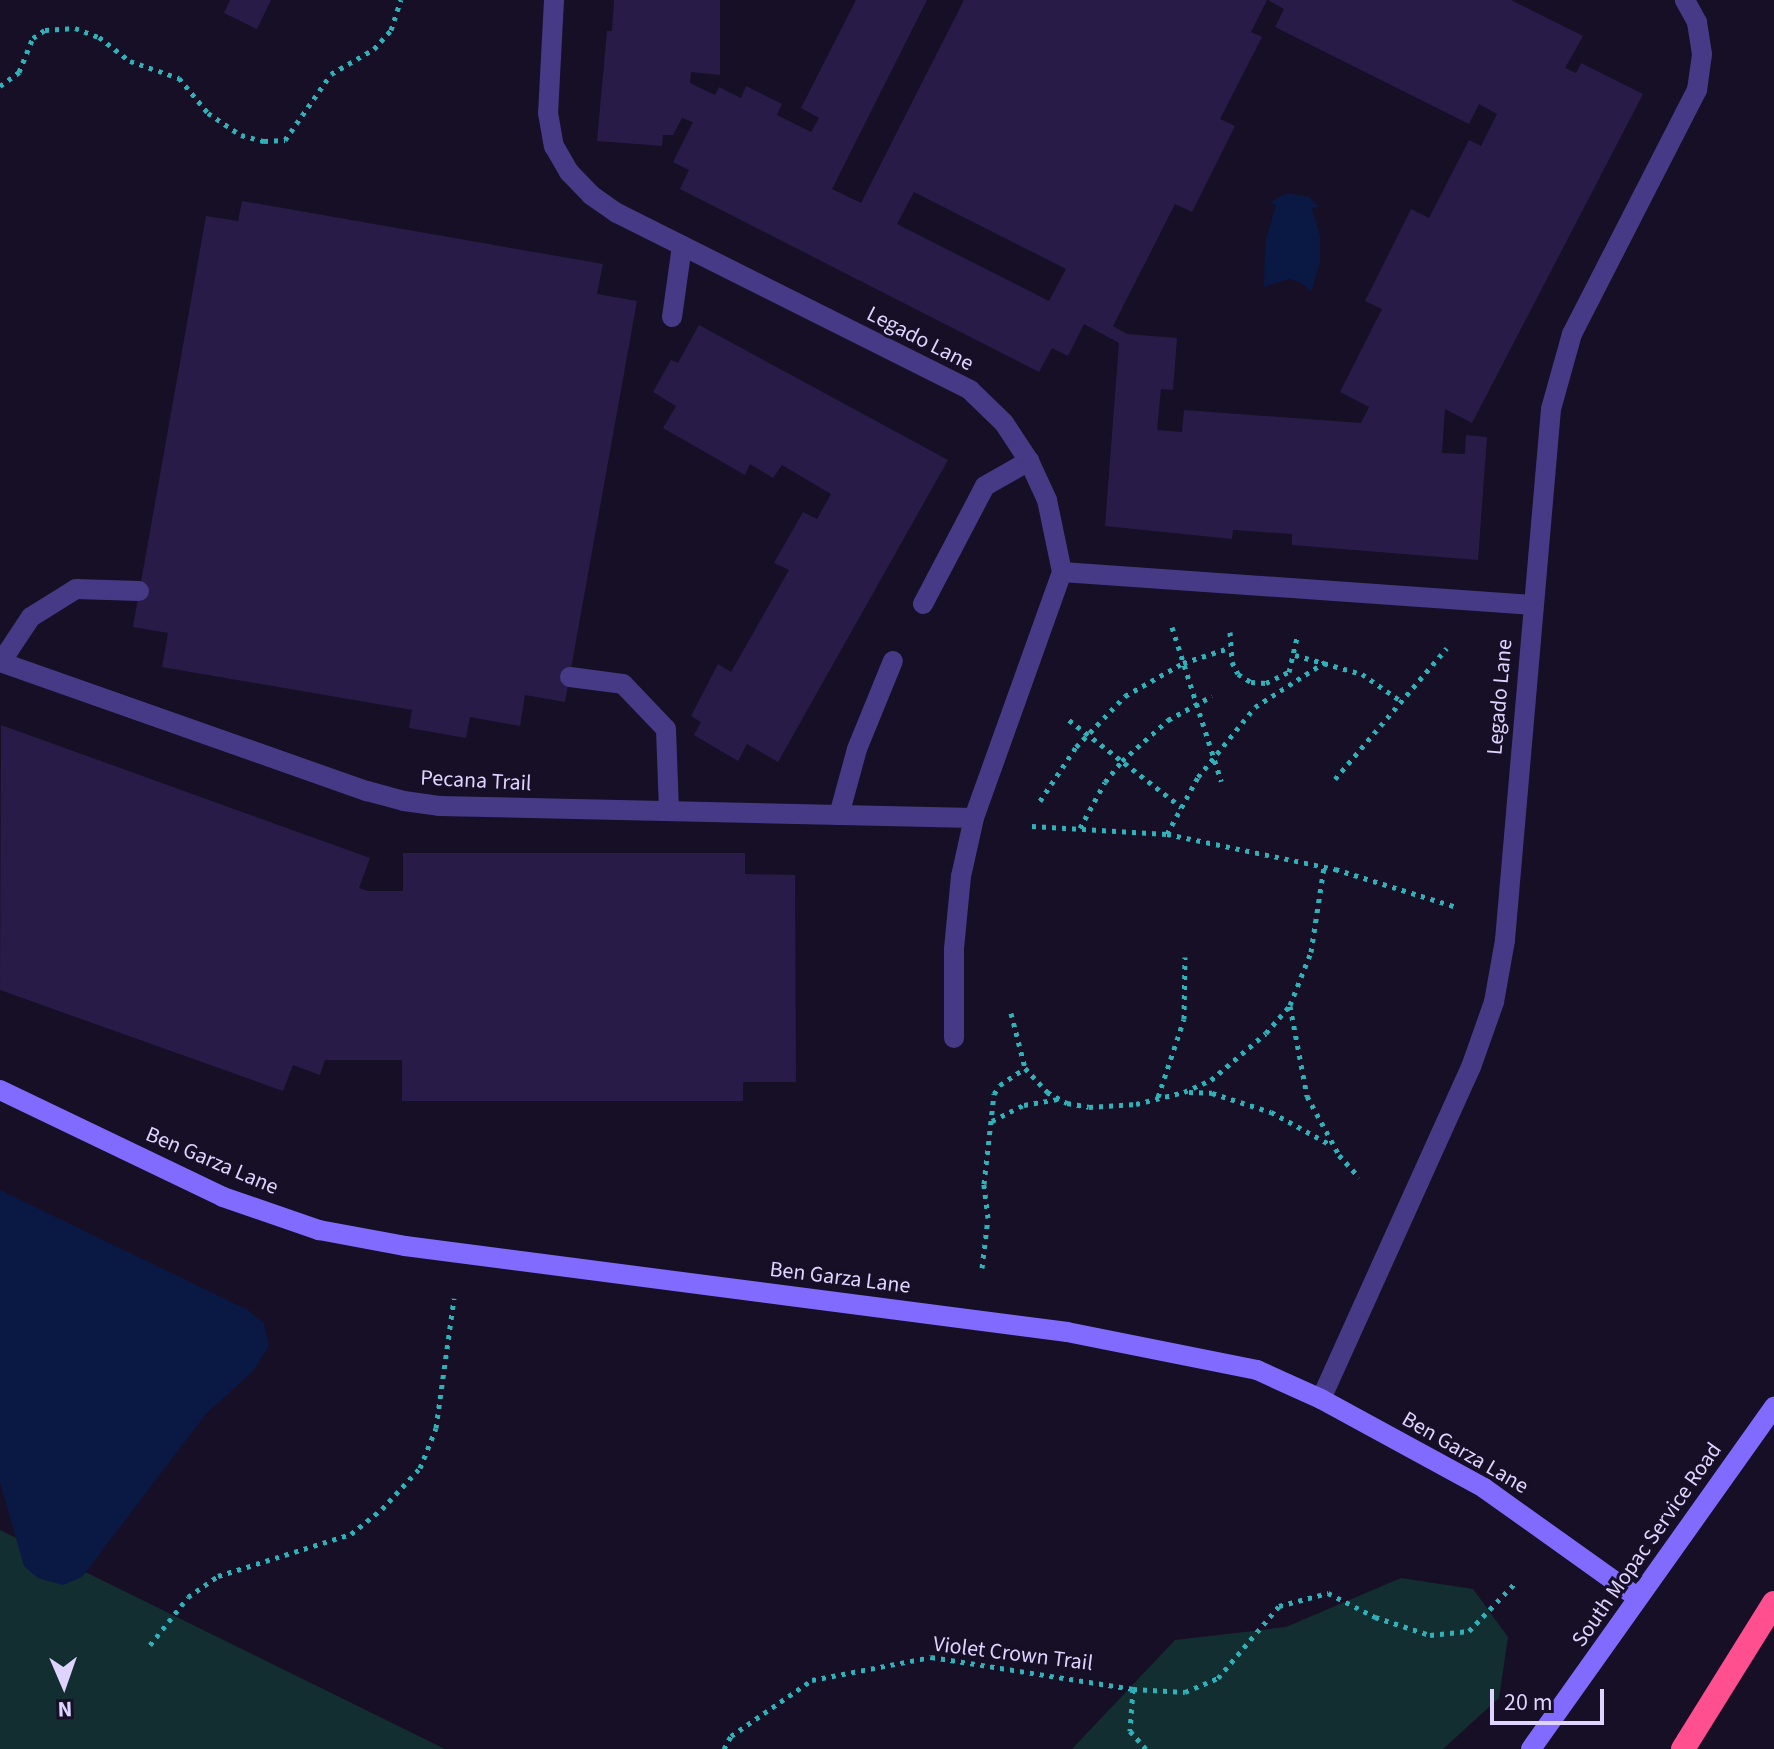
<!DOCTYPE html>
<html>
<head>
<meta charset="utf-8">
<style>
	body { margin:0 }
	#map { position:relative; width:1774px; height:1749px; overflow:hidden; background:#160f26; font-family:"Source Sans 3",sans-serif }
	div>[style] { position:absolute }
	.green>* { inset:0; background:#122e30 }
	.water>* { inset:0; background:#0a1844 }
	.building>* { inset:0; background:#291b47 }
	.path>* { height:5px; margin-top:-2.5px; transform-origin:0; background:repeating-linear-gradient(90deg,#2eb1b9 0 4px,transparent 0 10px) }
	.lane>* { height:20px; margin:-10px; padding:0 10px; transform-origin:10px; border-radius:10px; background:#463a86 }
	.street>* { height:20px; margin:-10px; padding:0 10px; transform-origin:10px; border-radius:10px; background:#463a86 }
	.secondary>* { height:20px; margin:-10px; padding:0 10px; transform-origin:10px; border-radius:10px; background:#816bff }
	.highway>* { height:24px; margin:-12px; padding:0 12px; transform-origin:12px; border-radius:12px; background:#ff4f8f }
	span { translate:-50% -50%; white-space:nowrap; text-align:center; line-height:1.15; -webkit-text-stroke:6px #160f26; paint-order:stroke }
	.street-label { font-size:22px; color:#ded4ff }
	.north { position:absolute; left:24px; top:1645px; width:80px; height:80px; -webkit-text-stroke:6px #160f26; paint-order:stroke; rotate:178deg; font-size:22px; font-weight:700; line-height:32px; text-align:center; color:#ded4ff }
	.north::after { content:''; display:block; margin:auto; width:28px; height:36px; background:#ded4ff; clip-path:polygon(50% 0,100% 100%,50% 72%,0 100%) }
	.scale { position:absolute; left:1490px; top:1689px; width:114px; height:36px; box-sizing:border-box; border:4px solid #ded4ff; border-top:0; padding-left:10px; font-size:24px; line-height:28px; white-space:nowrap; color:#ded4ff; -webkit-text-stroke:6px #160f26; paint-order:stroke }
</style>
</head>
<body>
<div id="map">
	<div class="green">
		<div style="clip-path:polygon(0 1530px,445px 1749px,0 1749px)"></div>
		<div style="clip-path:polygon(1401px 1578px,1473px 1589px,1508px 1637px,1499px 1698px,1443px 1749px,1072px 1749px,1175px 1640px,1286px 1627px)"></div>
	</div>
	<div class="water">
		<div style="clip-path:polygon(1287px 193px,1309px 197px,1319px 207px,1312px 208px,1320px 236px,1320px 263px,1311px 292px,1300px 282px,1289px 279px,1264px 287px,1265px 243px,1276px 205px,1270px 202px)"></div>
		<div style="clip-path:polygon(0 1190px,248px 1310px,264px 1323px,269px 1346px,253px 1371px,206px 1414px,82px 1577px,63px 1585px,38px 1578px,24px 1566px,0 1483px)"></div>
	</div>
	<div class="building">
		<div style="clip-path:polygon(230px 0,271px 0,257px 29px,224px 13px)"></div>
		<div style="clip-path:polygon(evenodd,614px 0,720px 0,720px 75px,691px 72px,690px 83px,715px 95px,719px 87px,741px 98px,746px 86px,782px 104px,777px 115px,811px 132px,819px 118px,801px 108px,856px 0,927px 0,832px 189px,861px 203px,964px 0,1267px 0,1251px 32px,1262px 37px,1220px 119px,1235px 126px,1192px 212px,1175px 204px,1113px 326px,1127px 334px,1177px 338px,1173px 390px,1161px 389px,1157px 430px,1182px 432px,1184px 410px,1361px 423px,1369px 407px,1340px 392px,1382px 309px,1365px 301px,1411px 209px,1429px 218px,1469px 140px,1481px 146px,1497px 114px,1479px 104px,1469px 124px,1275px 27px,1284px 9px,1268px 0,1511px 0,1583px 36px,1565px 68px,1576px 73px,1581px 63px,1643px 94px,1472px 423px,1445px 409px,1442px 453px,1465px 454px,1466px 435px,1487px 437px,1478px 560px,1292px 545px,1292px 534px,1233px 530px,1232px 539px,1105px 526px,1119px 343px,1084px 324px,1068px 356px,1052px 348px,1039px 372px,680px 189px,689px 170px,673px 162px,693px 122px,682px 118px,673px 135px,663px 135px,662px 146px,597px 141px,607px 31px,612px 31px,614px 0,914px 192px,1066px 269px,1049px 301px,897px 224px,914px 192px)"></div>
		<div style="clip-path:polygon(242px 201px,603px 264px,597px 294px,637px 301px,565px 702px,525px 695px,520px 726px,470px 717px,466px 738px,409px 728px,412px 710px,162px 667px,168px 633px,133px 627px,206px 216px,238px 221px)"></div>
		<div style="clip-path:polygon(699px 325px,948px 460px,778px 762px,747px 744px,738px 761px,694px 735px,701px 722px,691px 716px,718px 664px,731px 672px,789px 570px,774px 563px,803px 512px,817px 519px,831px 494px,782px 465px,773px 478px,750px 464px,745px 475px,663px 428px,676px 406px,653px 392px,671px 360px,678px 363px)"></div>
		<div style="clip-path:polygon(1px 725px,370px 858px,359px 888px,368px 891px,403px 891px,403px 853px,745px 853px,745px 874px,795px 875px,796px 1082px,743px 1082px,743px 1101px,402px 1101px,402px 1060px,325px 1060px,320px 1075px,293px 1065px,283px 1091px,0 990px)"></div>
	</div>
	<div class="path">
		<div style="left:0;top:86px;width:24px;rotate:-36deg"></div>
		<div style="left:19px;top:72px;width:37px;rotate:-68deg"></div>
		<div style="left:33px;top:38px;width:14px;rotate:-34deg"></div>
		<div style="left:45px;top:30px;width:30px;rotate:-4deg"></div>
		<div style="left:75px;top:28px;width:26px;rotate:21deg"></div>
		<div style="left:99px;top:37px;width:39px;rotate:38deg"></div>
		<div style="left:130px;top:61px;width:52px;rotate:19.1deg"></div>
		<div style="left:179px;top:78px;width:45px;rotate:50.4deg"></div>
		<div style="left:208px;top:113px;width:40px;rotate:34deg"></div>
		<div style="left:241px;top:135px;width:24px;rotate:15deg"></div>
		<div style="left:264px;top:141px;width:21px;rotate:-3deg"></div>
		<div style="left:285px;top:140px;width:80px;rotate:-55.1deg"></div>
		<div style="left:331px;top:74px;width:50px;rotate:-30.2deg"></div>
		<div style="left:374px;top:49px;width:25px;rotate:-48deg"></div>
		<div style="left:391px;top:30px;width:32px;rotate:-72deg"></div>
		<div style="left:1172px;top:627px;width:162px;rotate:72.3deg"></div>
		<div style="left:1230px;top:632px;width:30px;rotate:86deg"></div>
		<div style="left:1232px;top:662px;width:13px;rotate:63deg"></div>
		<div style="left:1238px;top:674px;width:15px;rotate:32deg"></div>
		<div style="left:1251px;top:682px;width:15px;rotate:4deg"></div>
		<div style="left:1266px;top:683px;width:25px;rotate:-26deg"></div>
		<div style="left:1289px;top:672px;width:37px;rotate:-77deg"></div>
		<div style="left:1295px;top:655px;width:70px;rotate:15.8deg"></div>
		<div style="left:1362px;top:674px;width:47px;rotate:34.7deg"></div>
		<div style="left:1069px;top:720px;width:142px;rotate:37.8deg"></div>
		<div style="left:1335px;top:779px;width:172px;rotate:-49.5deg"></div>
		<div style="left:1040px;top:801px;width:65px;rotate:-56.3deg"></div>
		<div style="left:1076px;top:747px;width:71px;rotate:-46.1deg"></div>
		<div style="left:1125px;top:696px;width:67px;rotate:-29.6deg"></div>
		<div style="left:1183px;top:663px;width:48px;rotate:-18.1deg"></div>
		<div style="left:1032px;top:826px;width:135px;rotate:3.4deg"></div>
		<div style="left:1167px;top:834px;width:172px;rotate:11.8deg"></div>
		<div style="left:1335px;top:869px;width:127px;rotate:17.4deg"></div>
		<div style="left:1080px;top:828px;width:52px;rotate:-61.5deg"></div>
		<div style="left:1105px;top:782px;width:27px;rotate:-51deg"></div>
		<div style="left:1122px;top:761px;width:62px;rotate:-41.7deg"></div>
		<div style="left:1168px;top:720px;width:50px;rotate:-28.6deg"></div>
		<div style="left:1167px;top:834px;width:65px;rotate:-61.5deg"></div>
		<div style="left:1198px;top:777px;width:90px;rotate:-50.8deg"></div>
		<div style="left:1255px;top:707px;width:83px;rotate:-32.7deg"></div>
		<div style="left:1290px;top:1006px;width:92px;rotate:79.3deg"></div>
		<div style="left:1307px;top:1096px;width:67px;rotate:61.5deg"></div>
		<div style="left:1339px;top:1155px;width:30px;rotate:48deg"></div>
		<div style="left:1011px;top:1013px;width:57px;rotate:75.7deg"></div>
		<div style="left:1025px;top:1068px;width:33px;rotate:47deg"></div>
		<div style="left:1047px;top:1092px;width:23px;rotate:29deg"></div>
		<div style="left:1067px;top:1103px;width:22px;rotate:10deg"></div>
		<div style="left:1089px;top:1107px;width:47px;rotate:-3.7deg"></div>
		<div style="left:1136px;top:1104px;width:49px;rotate:-14deg"></div>
		<div style="left:1184px;top:1092px;width:30px;rotate:-24deg"></div>
		<div style="left:1211px;top:1080px;width:72px;rotate:-40.5deg"></div>
		<div style="left:1266px;top:1033px;width:37px;rotate:-49deg"></div>
		<div style="left:1290px;top:1005px;width:57px;rotate:-68.4deg"></div>
		<div style="left:1311px;top:952px;width:86px;rotate:-81.3deg"></div>
		<div style="left:1189px;top:1092px;width:23px;rotate:2deg"></div>
		<div style="left:1212px;top:1093px;width:62px;rotate:17.9deg"></div>
		<div style="left:1271px;top:1112px;width:68px;rotate:28.8deg"></div>
		<div style="left:1158px;top:1097px;width:82px;rotate:-71.6deg"></div>
		<div style="left:1184px;top:1019px;width:62px;rotate:-89.1deg"></div>
		<div style="left:992px;top:1121px;width:36px;rotate:-27deg"></div>
		<div style="left:1024px;top:1105px;width:34px;rotate:-10deg"></div>
		<div style="left:982px;top:1268px;width:50px;rotate:-83.2deg"></div>
		<div style="left:988px;top:1218px;width:34px;rotate:-97deg"></div>
		<div style="left:984px;top:1184px;width:91px;rotate:-83.7deg"></div>
		<div style="left:994px;top:1094px;width:11px;rotate:-56deg"></div>
		<div style="left:1000px;top:1085px;width:30px;rotate:-34deg"></div>
		<div style="left:150px;top:1645px;width:61px;rotate:-51.6deg"></div>
		<div style="left:188px;top:1597px;width:37px;rotate:-35deg"></div>
		<div style="left:218px;top:1576px;width:139px;rotate:-17.5deg"></div>
		<div style="left:351px;top:1534px;width:40px;rotate:-39deg"></div>
		<div style="left:382px;top:1509px;width:56px;rotate:-47.2deg"></div>
		<div style="left:420px;top:1468px;width:43px;rotate:-68.2deg"></div>
		<div style="left:436px;top:1428px;width:131px;rotate:-82.1deg"></div>
		<div style="left:1133px;top:1689px;width:42px;rotate:94.1deg"></div>
		<div style="left:1130px;top:1731px;width:24px;rotate:48deg"></div>
		<div style="left:724px;top:1749px;width:15px;rotate:-62deg"></div>
		<div style="left:731px;top:1736px;width:98px;rotate:-34.7deg"></div>
		<div style="left:812px;top:1680px;width:121px;rotate:-10.9deg"></div>
		<div style="left:931px;top:1657px;width:205px;rotate:9deg"></div>
		<div style="left:1133px;top:1689px;width:52px;rotate:3.3deg"></div>
		<div style="left:1185px;top:1692px;width:36px;rotate:-23deg"></div>
		<div style="left:1218px;top:1678px;width:94px;rotate:-49.7deg"></div>
		<div style="left:1279px;top:1606px;width:51px;rotate:-14.9deg"></div>
		<div style="left:1328px;top:1593px;width:53px;rotate:27.1deg"></div>
		<div style="left:1375px;top:1617px;width:58px;rotate:18.1deg"></div>
		<div style="left:1430px;top:1635px;width:39px;rotate:-6deg"></div>
		<div style="left:1469px;top:1631px;width:68px;rotate:-46.2deg"></div>
	</div>
	<div class="lane">
		<div style="left:672px;top:317px;width:72px;rotate:-82deg"></div>
		<div style="left:923px;top:604px;width:133px;rotate:-62.3deg"></div>
		<div style="left:985px;top:486px;width:51px;rotate:-29.6deg"></div>
		<div style="left:1px;top:662px;width:54px;rotate:-56.3deg"></div>
		<div style="left:31px;top:617px;width:53px;rotate:-31.9deg"></div>
		<div style="left:76px;top:589px;width:63px;rotate:1.8deg"></div>
		<div style="left:570px;top:677px;width:53px;rotate:7.5deg"></div>
		<div style="left:623px;top:684px;width:62px;rotate:46.3deg"></div>
		<div style="left:666px;top:729px;width:81px;rotate:87.9deg"></div>
		<div style="left:839px;top:815px;width:68px;rotate:-74.7deg"></div>
		<div style="left:857px;top:749px;width:95px;rotate:-67.8deg"></div>
	</div>
	<div class="street">
		<div style="left:554px;top:0;width:113px;rotate:93deg"></div>
		<div style="left:548px;top:113px;width:34px;rotate:80deg"></div>
		<div style="left:554px;top:146px;width:30px;rotate:60deg"></div>
		<div style="left:569px;top:172px;width:32px;rotate:46deg"></div>
		<div style="left:591px;top:195px;width:32px;rotate:35deg"></div>
		<div style="left:617px;top:213px;width:395px;rotate:26.6deg"></div>
		<div style="left:970px;top:390px;width:47px;rotate:44.1deg"></div>
		<div style="left:1004px;top:423px;width:45px;rotate:56.7deg"></div>
		<div style="left:1029px;top:461px;width:43px;rotate:65.2deg"></div>
		<div style="left:1047px;top:500px;width:74px;rotate:78.2deg"></div>
		<div style="left:1062px;top:572px;width:261px;rotate:109.7deg"></div>
		<div style="left:974px;top:818px;width:59px;rotate:102.6deg"></div>
		<div style="left:961px;top:876px;width:73px;rotate:95.5deg"></div>
		<div style="left:954px;top:949px;width:89px;rotate:90deg"></div>
		<div style="left:1062px;top:572px;width:471px;rotate:4deg"></div>
		<div style="left:0;top:662px;width:389px;rotate:19.4deg"></div>
		<div style="left:367px;top:791px;width:38px;rotate:15deg"></div>
		<div style="left:404px;top:801px;width:35px;rotate:8deg"></div>
		<div style="left:439px;top:806px;width:535px;rotate:1.28deg"></div>
		<div style="left:1321px;top:1399px;width:364px;rotate:-65.7deg"></div>
		<div style="left:1471px;top:1067px;width:69px;rotate:-70.5deg"></div>
		<div style="left:1494px;top:1002px;width:63px;rotate:-79.9deg"></div>
		<div style="left:1505px;top:940px;width:533px;rotate:-85.05deg"></div>
		<div style="left:1551px;top:409px;width:78px;rotate:-74.4deg"></div>
		<div style="left:1572px;top:334px;width:274px;rotate:-62.9deg"></div>
		<div style="left:1697px;top:90px;width:36px;rotate:-82deg"></div>
		<div style="left:1702px;top:54px;width:32px;rotate:-99deg"></div>
		<div style="left:1697px;top:22px;width:25px;rotate:-119deg"></div>
	</div>
	<div class="secondary">
		<div style="left:0;top:1090px;width:247px;rotate:25.6deg"></div>
		<div style="left:223px;top:1197px;width:102px;rotate:19deg"></div>
		<div style="left:319px;top:1230px;width:87px;rotate:10.5deg"></div>
		<div style="left:405px;top:1246px;width:668px;rotate:7.4deg"></div>
		<div style="left:1067px;top:1332px;width:194px;rotate:11.3deg"></div>
		<div style="left:1257px;top:1370px;width:70px;rotate:24.4deg"></div>
		<div style="left:1321px;top:1399px;width:186px;rotate:28.6deg"></div>
		<div style="left:1484px;top:1488px;width:189px;rotate:35.5deg"></div>
		<div style="left:1531px;top:1749px;width:420px;rotate:-54.6deg"></div>
	</div>
	<div class="highway">
		<div style="left:1683px;top:1749px;width:172px;rotate:-58.1deg"></div>
	</div>
	<div class="street-label">
		<span style="left:920px;top:339px;rotate:27deg">Legado Lane</span>
		<span style="left:1500px;top:697px;rotate:-85deg">Legado Lane</span>
		<span style="left:476px;top:781px;rotate:3deg">Pecana Trail</span>
		<span style="left:212px;top:1161px;rotate:23deg">Ben Garza Lane</span>
		<span style="left:840px;top:1278px;rotate:7deg">Ben Garza Lane</span>
		<span style="left:1465px;top:1453px;rotate:30deg">Ben Garza Lane</span>
		<span style="left:1647px;top:1545px;rotate:-55deg">South Mopac Service Road</span>
		<span style="left:1013px;top:1654px;rotate:7deg">Violet Crown Trail</span>
	</div>
	<div class="north">N</div>
	<div class="scale">20 m</div>
</div>
</body>
</html>
